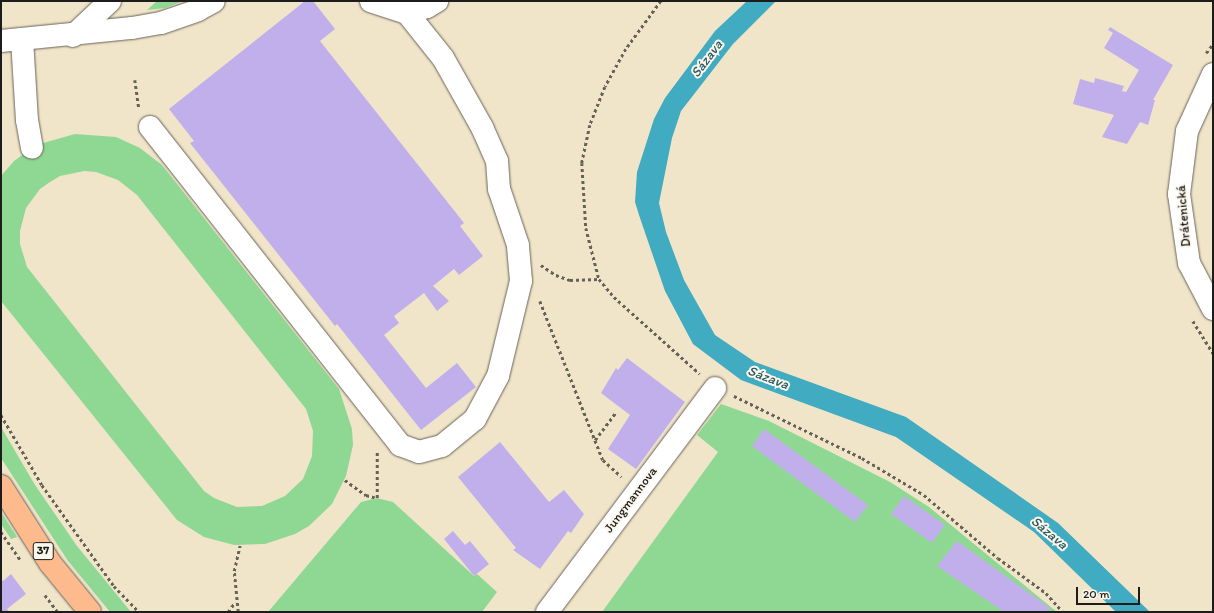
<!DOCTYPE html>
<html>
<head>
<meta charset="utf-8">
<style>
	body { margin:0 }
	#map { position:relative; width:1214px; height:613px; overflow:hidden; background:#f1e5c9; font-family:Itim,sans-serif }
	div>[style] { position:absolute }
	.green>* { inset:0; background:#8ed894 }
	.water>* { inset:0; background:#41abc1 }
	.building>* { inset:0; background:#c1afeb }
	.path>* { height:2.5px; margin-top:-1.25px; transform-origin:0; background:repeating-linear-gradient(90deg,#676259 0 3px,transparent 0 6px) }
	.roads { filter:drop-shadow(0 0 1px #676259) drop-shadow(0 0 1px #676259) }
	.minor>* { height:22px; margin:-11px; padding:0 11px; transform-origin:11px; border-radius:11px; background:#fff }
	.major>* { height:22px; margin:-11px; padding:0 11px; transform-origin:11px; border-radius:11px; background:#fcba8d }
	span { translate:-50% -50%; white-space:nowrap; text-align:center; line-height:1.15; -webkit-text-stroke:4px #fbf7ec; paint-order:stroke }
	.shield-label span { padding:1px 3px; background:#fbf7ec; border:1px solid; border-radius:3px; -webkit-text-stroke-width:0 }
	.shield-label { font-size:12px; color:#1c1c1c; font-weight:700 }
	.street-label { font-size:13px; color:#1c1c1c }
	.water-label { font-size:14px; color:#2d5c66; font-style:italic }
	.frame { position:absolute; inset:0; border:2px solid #1c1c1c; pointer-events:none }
	.scale { position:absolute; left:1076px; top:587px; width:64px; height:18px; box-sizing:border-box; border:2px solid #1c1c1c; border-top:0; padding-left:5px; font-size:12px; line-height:14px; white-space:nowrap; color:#1c1c1c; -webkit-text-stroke:3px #fbf7ec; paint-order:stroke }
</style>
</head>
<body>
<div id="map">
	<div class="green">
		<div style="clip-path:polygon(157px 1px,183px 1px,165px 8px,147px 10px)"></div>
		<div style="clip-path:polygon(evenodd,75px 134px,116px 137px,140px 148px,162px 165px,339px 389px,352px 429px,353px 445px,346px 476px,332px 504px,309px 526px,295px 534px,265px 544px,234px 545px,204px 537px,177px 520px,1px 301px,1px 176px,14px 161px,36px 145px,75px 134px,84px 171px,96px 172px,118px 180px,137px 195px,306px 409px,313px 431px,312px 456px,303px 479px,285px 496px,262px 506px,237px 507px,214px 498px,204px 491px,27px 267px,20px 244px,20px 231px,26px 208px,40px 189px,50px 182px,60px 176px,84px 171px)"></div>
		<div style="clip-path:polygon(721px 404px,769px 421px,890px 482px,929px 507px,1057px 612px,602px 612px,718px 452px,697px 435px)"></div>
		<div style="clip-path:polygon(1px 427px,35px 485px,77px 546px,131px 612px,110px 612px,68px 561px,1px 458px)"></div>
		<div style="clip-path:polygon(377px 498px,393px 502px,474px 576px,477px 574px,497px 592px,482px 612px,268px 612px,361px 502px)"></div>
		<div style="clip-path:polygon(1px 512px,17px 537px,11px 539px,1px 524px)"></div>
	</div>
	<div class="water">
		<div style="clip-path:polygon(747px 1px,776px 1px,733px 44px,681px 111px,672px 138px,659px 203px,666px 232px,684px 280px,715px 335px,755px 362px,906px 417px,1058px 523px,1150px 612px,1116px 612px,1034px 532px,896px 437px,741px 380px,693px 344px,665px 291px,639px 215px,635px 202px,637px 172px,654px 119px,665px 98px,715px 31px)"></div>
	</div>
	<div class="building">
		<div style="clip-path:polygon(305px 1px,313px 1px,335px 29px,320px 41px,464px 223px,460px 226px,483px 256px,459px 275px,454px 269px,433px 286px,449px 301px,437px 311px,424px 293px,394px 316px,399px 323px,384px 335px,426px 388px,457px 363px,476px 387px,421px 430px,337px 324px,335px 326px,190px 143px,194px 141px,169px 109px)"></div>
		<div style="clip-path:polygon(1110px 27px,1173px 65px,1153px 100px,1155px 100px,1148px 125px,1140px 122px,1127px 144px,1102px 137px,1114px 115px,1073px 104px,1080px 79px,1094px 83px,1095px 78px,1124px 86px,1122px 91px,1126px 92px,1139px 70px,1104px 48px,1113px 33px,1108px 30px)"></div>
		<div style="clip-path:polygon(627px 358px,685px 402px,636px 469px,608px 449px,630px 415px,601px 393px,616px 368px,618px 370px)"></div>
		<div style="clip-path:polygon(764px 429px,868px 505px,855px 522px,752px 446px)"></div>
		<div style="clip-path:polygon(500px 442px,549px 502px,564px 490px,584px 514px,571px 533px,568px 531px,540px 569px,513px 550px,516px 548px,458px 477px)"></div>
		<div style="clip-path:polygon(904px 496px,945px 525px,932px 543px,891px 514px)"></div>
		<div style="clip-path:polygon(453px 531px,465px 545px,470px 541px,489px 564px,474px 576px,444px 539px)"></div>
		<div style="clip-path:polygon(957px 541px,1050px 608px,1047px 612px,1004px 612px,937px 566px)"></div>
		<div style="clip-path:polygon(11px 574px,26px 594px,7px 609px,10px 612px,1px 612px,1px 579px,3px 581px)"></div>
	</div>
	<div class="path">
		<div style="left:661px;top:1px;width:59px;rotate:126.1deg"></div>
		<div style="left:626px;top:49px;width:43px;rotate:118.9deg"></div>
		<div style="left:605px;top:87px;width:41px;rotate:111.5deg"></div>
		<div style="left:590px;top:125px;width:39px;rotate:102deg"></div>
		<div style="left:582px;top:163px;width:65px;rotate:86.5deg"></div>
		<div style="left:586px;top:228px;width:53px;rotate:75.7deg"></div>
		<div style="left:599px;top:279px;width:23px;rotate:50deg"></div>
		<div style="left:614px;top:297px;width:115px;rotate:41.8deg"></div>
		<div style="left:1206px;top:53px;width:11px;rotate:-52deg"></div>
		<div style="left:135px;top:80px;width:29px;rotate:82deg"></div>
		<div style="left:541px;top:265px;width:18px;rotate:34deg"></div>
		<div style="left:556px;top:275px;width:15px;rotate:20deg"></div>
		<div style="left:570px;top:280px;width:29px;rotate:-2deg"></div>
		<div style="left:540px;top:301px;width:171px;rotate:68.4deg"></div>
		<div style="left:603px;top:460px;width:25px;rotate:42deg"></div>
		<div style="left:1193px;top:321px;width:38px;rotate:58deg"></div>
		<div style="left:734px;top:396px;width:142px;rotate:25.8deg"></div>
		<div style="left:862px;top:458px;width:72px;rotate:30.8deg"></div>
		<div style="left:924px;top:495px;width:97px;rotate:40.4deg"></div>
		<div style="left:998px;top:558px;width:59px;rotate:36.1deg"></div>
		<div style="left:1046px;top:593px;width:25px;rotate:48deg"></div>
		<div style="left:1px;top:415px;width:81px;rotate:59.6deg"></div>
		<div style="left:42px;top:485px;width:124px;rotate:54.5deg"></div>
		<div style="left:114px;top:586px;width:36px;rotate:46deg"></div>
		<div style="left:595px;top:440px;width:34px;rotate:-53deg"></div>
		<div style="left:345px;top:480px;width:26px;rotate:36deg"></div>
		<div style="left:366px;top:495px;width:11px;rotate:15deg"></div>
		<div style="left:377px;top:498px;width:46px;rotate:-90deg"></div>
		<div style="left:1px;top:532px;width:35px;rotate:55deg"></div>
		<div style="left:45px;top:595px;width:21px;rotate:53deg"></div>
		<div style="left:228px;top:612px;width:12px;rotate:-55deg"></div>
		<div style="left:238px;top:612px;width:41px;rotate:-95.6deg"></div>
		<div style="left:234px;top:571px;width:26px;rotate:-77deg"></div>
	</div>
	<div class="roads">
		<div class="minor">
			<div style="left:407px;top:13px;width:21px;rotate:-17deg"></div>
			<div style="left:427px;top:7px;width:12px;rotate:-31deg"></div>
			<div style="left:73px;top:36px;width:51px;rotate:-43.4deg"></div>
			<div style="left:22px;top:39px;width:81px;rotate:86.5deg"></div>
			<div style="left:27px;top:120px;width:28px;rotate:80deg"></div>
			<div style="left:1px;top:41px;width:132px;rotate:-5.7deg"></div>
			<div style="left:132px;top:28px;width:29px;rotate:-10deg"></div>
			<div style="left:161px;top:23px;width:39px;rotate:-19deg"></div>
			<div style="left:198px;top:10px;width:18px;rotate:-29deg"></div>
			<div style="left:1213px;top:74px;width:63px;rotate:114.5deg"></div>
			<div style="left:1187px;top:131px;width:64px;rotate:97.2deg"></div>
			<div style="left:1179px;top:194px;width:70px;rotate:81.8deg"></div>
			<div style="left:1189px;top:263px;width:52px;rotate:62.4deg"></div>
			<div style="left:150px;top:127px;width:405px;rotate:51.8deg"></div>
			<div style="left:400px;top:445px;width:20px;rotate:20deg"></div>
			<div style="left:419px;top:452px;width:24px;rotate:-15deg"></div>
			<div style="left:442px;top:446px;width:43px;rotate:-39.3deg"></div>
			<div style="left:475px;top:419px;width:49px;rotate:-61.9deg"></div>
			<div style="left:498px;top:376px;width:98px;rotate:-76.4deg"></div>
			<div style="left:521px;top:281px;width:36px;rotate:-95deg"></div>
			<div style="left:518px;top:245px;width:59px;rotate:-108.7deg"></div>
			<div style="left:499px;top:189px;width:28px;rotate:-94deg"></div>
			<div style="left:497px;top:161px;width:35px;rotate:-114deg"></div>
			<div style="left:483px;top:129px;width:81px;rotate:-119.4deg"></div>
			<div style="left:443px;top:58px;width:58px;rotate:-128.7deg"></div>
			<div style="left:407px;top:13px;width:38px;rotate:-162deg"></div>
			<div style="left:547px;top:612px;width:280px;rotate:-53.1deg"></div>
		</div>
		<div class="major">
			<div style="left:1px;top:486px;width:91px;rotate:57.5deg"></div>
			<div style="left:50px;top:563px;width:63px;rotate:50.8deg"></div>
		</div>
	</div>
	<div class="shield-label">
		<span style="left:43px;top:551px">37</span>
	</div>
	<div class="street-label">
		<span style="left:1184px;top:216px;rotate:-95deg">Drátenická</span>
		<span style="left:631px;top:500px;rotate:-53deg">Jungmannova</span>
	</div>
	<div class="water-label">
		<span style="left:707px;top:59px;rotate:-53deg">Sázava</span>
		<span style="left:768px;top:378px;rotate:21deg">Sázava</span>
		<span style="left:1049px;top:533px;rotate:40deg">Sázava</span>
	</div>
	<div class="frame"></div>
	<div class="scale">20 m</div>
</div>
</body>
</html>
